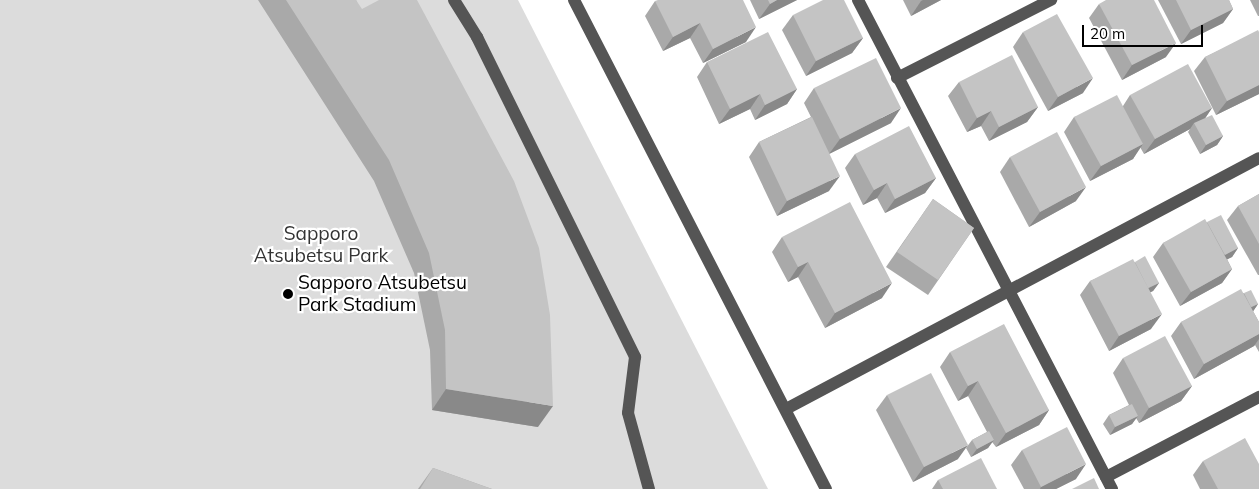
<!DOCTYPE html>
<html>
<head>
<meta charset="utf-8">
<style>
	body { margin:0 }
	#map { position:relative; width:1259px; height:489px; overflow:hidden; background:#fff; font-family:Mulish,sans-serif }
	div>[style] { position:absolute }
	.green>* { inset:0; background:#dcdcdc }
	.minor>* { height:12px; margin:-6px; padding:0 6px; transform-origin:6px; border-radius:6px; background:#555 }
	.wall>* { inset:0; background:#a9a9a9 }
	.shaded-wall>* { inset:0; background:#898989 }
	.building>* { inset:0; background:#c4c4c4 }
	.dots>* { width:14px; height:14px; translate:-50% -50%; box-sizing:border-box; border:2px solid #fff; border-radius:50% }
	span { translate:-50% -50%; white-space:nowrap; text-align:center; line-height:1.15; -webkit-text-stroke:4.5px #fff; paint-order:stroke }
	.park-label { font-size:19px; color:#333 }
	.poi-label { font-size:19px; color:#000 }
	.left { translate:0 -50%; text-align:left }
	.scale { position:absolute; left:1082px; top:25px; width:121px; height:22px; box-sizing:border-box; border:2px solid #000; border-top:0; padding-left:6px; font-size:15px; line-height:18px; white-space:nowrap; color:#000; -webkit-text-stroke:4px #fff; paint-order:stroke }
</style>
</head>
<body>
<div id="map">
	<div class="green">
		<div style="clip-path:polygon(0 0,518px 0,768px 489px,0 489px)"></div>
	</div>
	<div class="minor">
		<div style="left:454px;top:0;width:44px;rotate:58.1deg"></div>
		<div style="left:477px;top:37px;width:357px;rotate:63.7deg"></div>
		<div style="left:635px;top:357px;width:56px;rotate:97.1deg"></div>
		<div style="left:628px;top:413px;width:79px;rotate:74.6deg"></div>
		<div style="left:574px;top:0;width:550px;rotate:62.74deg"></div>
		<div style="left:858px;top:0;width:551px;rotate:62.55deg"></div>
		<div style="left:897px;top:78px;width:173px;rotate:-26.9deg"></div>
		<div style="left:786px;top:409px;width:535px;rotate:-27.95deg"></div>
		<div style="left:1106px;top:477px;width:173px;rotate:-27.6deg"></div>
	</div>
	<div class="wall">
		<div style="clip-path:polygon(258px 0,356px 0,538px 427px,432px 410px,430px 350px,414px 273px,374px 181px)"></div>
		<div style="clip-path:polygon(750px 0,797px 0,759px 19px)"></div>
		<div style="clip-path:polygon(903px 0,941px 0,911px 16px)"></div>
		<div style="clip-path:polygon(1158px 0,1229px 0,1233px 9px,1223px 23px,1181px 44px)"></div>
		<div style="clip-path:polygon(1250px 0,1259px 0,1259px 16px,1258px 16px)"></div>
		<div style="clip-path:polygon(655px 1px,746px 42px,703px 63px,690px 38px,663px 51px,645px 16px)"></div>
		<div style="clip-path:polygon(1099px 4px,1166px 57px,1122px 80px,1089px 18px)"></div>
		<div style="clip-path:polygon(793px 15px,863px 38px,852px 53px,806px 76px,782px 30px)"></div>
		<div style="clip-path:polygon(1023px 32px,1083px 93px,1048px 111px,1013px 47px)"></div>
		<div style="clip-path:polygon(1259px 32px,1259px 94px,1216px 115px,1194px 71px,1205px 57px)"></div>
		<div style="clip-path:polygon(707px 62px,797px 89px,787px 104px,755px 120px,750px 109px,719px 124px,697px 77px)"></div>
		<div style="clip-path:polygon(959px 82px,1038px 107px,1027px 122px,989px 141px,981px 126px,967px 132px,948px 96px)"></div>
		<div style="clip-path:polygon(814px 88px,891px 123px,829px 154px,829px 191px,777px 216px,749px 157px,759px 142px,811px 117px,804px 103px)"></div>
		<div style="clip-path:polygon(1130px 95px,1212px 108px,1205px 118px,1223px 136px,1217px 145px,1200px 154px,1188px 132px,1190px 129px,1144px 154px,1140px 147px,1133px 159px,1090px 181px,1064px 132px,1074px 117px,1123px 106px)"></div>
		<div style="clip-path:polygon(855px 154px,936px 178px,925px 193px,885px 213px,877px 198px,863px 205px,845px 168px)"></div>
		<div style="clip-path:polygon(1010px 157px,1076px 201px,1029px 227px,1000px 172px)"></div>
		<div style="clip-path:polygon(1259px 194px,1259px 275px,1258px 275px,1227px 220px,1238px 206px)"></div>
		<div style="clip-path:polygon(933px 199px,974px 228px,928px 295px,886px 267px)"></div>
		<div style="clip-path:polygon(1207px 222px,1238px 248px,1232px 257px,1227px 259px,1232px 269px,1222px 283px,1180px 306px,1153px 257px,1163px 243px)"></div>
		<div style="clip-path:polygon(782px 237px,882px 298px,825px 328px,798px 277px,788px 282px,772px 252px)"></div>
		<div style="clip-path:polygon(1135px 262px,1159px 283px,1153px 291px,1150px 292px,1151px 329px,1109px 351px,1080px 295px,1090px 281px)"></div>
		<div style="clip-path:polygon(1244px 293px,1258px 304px,1253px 311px,1259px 322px,1259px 352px,1255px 345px,1254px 346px,1194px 379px,1171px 336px,1181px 322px)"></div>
		<div style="clip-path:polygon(950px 352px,1049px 410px,1039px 425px,996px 447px,992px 442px,988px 448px,971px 457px,966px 448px,972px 440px,987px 432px,968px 396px,958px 401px,940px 367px)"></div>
		<div style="clip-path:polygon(1123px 358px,1192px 386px,1181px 401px,1139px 423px,1136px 418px,1132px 424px,1110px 435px,1103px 424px,1109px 415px,1129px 405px,1113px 373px)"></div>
		<div style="clip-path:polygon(887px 395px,958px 459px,913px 482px,876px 410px)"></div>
		<div style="clip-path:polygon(1022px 450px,1076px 479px,1056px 489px,1024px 489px,1011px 465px)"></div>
		<div style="clip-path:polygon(1203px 461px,1259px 489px,1200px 489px,1193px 475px)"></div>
		<div style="clip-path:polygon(433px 468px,492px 489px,418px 489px)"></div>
		<div style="clip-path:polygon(938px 480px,997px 489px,932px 489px)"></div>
	</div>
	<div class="shaded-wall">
		<div style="clip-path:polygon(777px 0,797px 0,759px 19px,770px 4px)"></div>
		<div style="clip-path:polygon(923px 0,941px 0,911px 16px,921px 1px)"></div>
		<div style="clip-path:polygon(1233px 9px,1223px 23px,1181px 44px,1191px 30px)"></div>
		<div style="clip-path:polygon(700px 23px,690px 38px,663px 51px,673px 37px)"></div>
		<div style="clip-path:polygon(756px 27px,746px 42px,703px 63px,713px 49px)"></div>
		<div style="clip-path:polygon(863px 38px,852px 53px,806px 76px,816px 61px)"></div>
		<div style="clip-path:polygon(1176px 43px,1166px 57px,1122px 80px,1132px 65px)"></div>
		<div style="clip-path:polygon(1093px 78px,1083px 93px,1048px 111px,1058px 97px)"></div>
		<div style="clip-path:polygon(1259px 85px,1259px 94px,1216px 115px,1227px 101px)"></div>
		<div style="clip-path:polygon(797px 89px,787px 104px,755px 120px,765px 105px)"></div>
		<div style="clip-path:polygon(760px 94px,750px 109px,719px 124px,730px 109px)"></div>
		<div style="clip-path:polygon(1038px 107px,1027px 122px,989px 141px,999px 127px)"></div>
		<div style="clip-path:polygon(901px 108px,891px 123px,829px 154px,840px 139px)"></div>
		<div style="clip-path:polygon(1212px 108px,1202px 123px,1194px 123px,1190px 129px,1144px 154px,1155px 139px)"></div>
		<div style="clip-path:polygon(991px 111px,981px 126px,967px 132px,977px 118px)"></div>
		<div style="clip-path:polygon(1223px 136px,1217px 145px,1200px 154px,1206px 145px)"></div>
		<div style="clip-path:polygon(1143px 144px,1133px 159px,1090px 181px,1101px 166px)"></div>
		<div style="clip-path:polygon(840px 176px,829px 191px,777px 216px,787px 201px)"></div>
		<div style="clip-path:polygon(936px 178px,925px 193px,885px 213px,895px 199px)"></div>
		<div style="clip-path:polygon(887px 183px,877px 198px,863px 205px,874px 190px)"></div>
		<div style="clip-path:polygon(1086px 187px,1076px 201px,1029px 227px,1040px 212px)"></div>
		<div style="clip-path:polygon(1238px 248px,1232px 257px,1216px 265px,1222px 256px)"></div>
		<div style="clip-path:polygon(808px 262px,798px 277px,788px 282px,798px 267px)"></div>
		<div style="clip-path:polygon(1232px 269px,1222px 283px,1180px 306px,1191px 292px)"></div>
		<div style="clip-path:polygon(892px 283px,882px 298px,825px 328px,835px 313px)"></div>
		<div style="clip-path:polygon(1159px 283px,1153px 291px,1137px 299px,1143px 291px)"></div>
		<div style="clip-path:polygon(1258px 304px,1252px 313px,1248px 309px)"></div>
		<div style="clip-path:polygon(1162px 314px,1151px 329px,1109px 351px,1119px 336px)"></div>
		<div style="clip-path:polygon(1259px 334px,1259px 339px,1254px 346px,1194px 379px,1204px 364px)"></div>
		<div style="clip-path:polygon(978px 381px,968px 396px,958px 401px,968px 386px)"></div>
		<div style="clip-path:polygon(1192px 386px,1181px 401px,1139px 423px,1149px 408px)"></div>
		<div style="clip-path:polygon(446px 389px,553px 406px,538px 427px,432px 410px)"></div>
		<div style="clip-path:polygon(1049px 410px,1039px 425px,996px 447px,1006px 433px)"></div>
		<div style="clip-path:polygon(1138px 416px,1132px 424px,1110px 435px,1115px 427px)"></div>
		<div style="clip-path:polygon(994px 440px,988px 448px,971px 457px,977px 449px)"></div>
		<div style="clip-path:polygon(968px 445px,958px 459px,913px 482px,924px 467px)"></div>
		<div style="clip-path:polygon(1086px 464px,1076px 479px,1056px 489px,1040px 489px,1041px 487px)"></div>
	</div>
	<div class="building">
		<div style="clip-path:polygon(286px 0,356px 0,362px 9px,379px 0,417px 0,514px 181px,539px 248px,550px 315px,553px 406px,446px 389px,445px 330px,429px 253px,389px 160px)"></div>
		<div style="clip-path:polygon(658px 0,743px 0,756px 27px,713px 49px,700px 23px,673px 37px,655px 1px)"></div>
		<div style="clip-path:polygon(768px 0,777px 0,770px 4px)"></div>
		<div style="clip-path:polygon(823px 0,844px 0,863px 38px,816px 61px,793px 15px)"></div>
		<div style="clip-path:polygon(1106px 0,1154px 0,1176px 43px,1132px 65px,1099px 4px)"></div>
		<div style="clip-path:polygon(1176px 0,1229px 0,1233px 9px,1191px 30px)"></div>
		<div style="clip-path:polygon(1057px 14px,1093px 78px,1058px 97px,1023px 32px)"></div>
		<div style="clip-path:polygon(1258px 30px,1259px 32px,1259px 85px,1227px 101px,1205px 57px)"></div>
		<div style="clip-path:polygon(768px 32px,797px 89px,765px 105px,760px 94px,730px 109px,707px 62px)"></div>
		<div style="clip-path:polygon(1012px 55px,1038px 107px,999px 127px,991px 111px,977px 118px,959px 82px)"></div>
		<div style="clip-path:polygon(876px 58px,901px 108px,840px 139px,814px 88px)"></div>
		<div style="clip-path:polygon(1188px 64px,1212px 108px,1155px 139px,1130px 95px)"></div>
		<div style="clip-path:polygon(1117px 95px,1143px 144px,1101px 166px,1074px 117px)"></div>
		<div style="clip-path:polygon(1212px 115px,1223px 136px,1206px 145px,1194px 123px)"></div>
		<div style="clip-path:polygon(812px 117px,840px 176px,787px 201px,759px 142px)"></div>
		<div style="clip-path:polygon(909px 126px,936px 178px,895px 199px,887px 183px,874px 190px,855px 154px)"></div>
		<div style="clip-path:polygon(1057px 132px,1086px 187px,1040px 212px,1010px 157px)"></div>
		<div style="clip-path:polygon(1259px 194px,1259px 244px,1238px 206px)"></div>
		<div style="clip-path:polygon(933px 199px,974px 228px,938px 280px,897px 252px)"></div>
		<div style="clip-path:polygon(850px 202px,892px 283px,835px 313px,808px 262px,798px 267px,782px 237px)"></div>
		<div style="clip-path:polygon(1221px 215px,1238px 248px,1225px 255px,1207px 222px)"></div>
		<div style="clip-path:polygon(1205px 219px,1232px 269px,1191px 292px,1163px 243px)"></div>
		<div style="clip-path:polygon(1145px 256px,1159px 283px,1148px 288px,1135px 262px)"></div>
		<div style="clip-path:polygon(1133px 259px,1162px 314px,1119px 336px,1090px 281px)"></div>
		<div style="clip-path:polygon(1241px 289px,1259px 322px,1259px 334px,1204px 364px,1181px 322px)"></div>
		<div style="clip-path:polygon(1251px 290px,1258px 304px,1251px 307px,1244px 293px)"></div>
		<div style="clip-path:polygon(1004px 324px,1049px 410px,1006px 433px,978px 381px,968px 386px,950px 352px)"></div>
		<div style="clip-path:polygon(1165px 336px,1192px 386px,1149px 408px,1123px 358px)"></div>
		<div style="clip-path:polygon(931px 373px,968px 445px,924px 467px,887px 395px)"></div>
		<div style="clip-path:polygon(1132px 404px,1138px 416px,1115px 427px,1109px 415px)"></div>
		<div style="clip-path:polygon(1067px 427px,1086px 464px,1041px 487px,1022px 450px)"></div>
		<div style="clip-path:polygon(989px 431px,994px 440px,977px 449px,972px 440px)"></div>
		<div style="clip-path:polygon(1245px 438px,1259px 464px,1259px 489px,1218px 489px,1203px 461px)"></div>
		<div style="clip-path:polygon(981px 458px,997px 489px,943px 489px,938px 480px)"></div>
		<div style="clip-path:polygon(433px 468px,492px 489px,420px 489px)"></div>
		<div style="clip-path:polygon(1094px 478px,1099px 489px,1072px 489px)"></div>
	</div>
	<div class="dots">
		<div style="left:288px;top:294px;background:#000"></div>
	</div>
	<div class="park-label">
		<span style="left:321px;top:245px">Sapporo<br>Atsubetsu Park</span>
	</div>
	<div class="poi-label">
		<span class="left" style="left:298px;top:294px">Sapporo Atsubetsu<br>Park Stadium</span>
	</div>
	<div class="scale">20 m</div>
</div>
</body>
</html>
